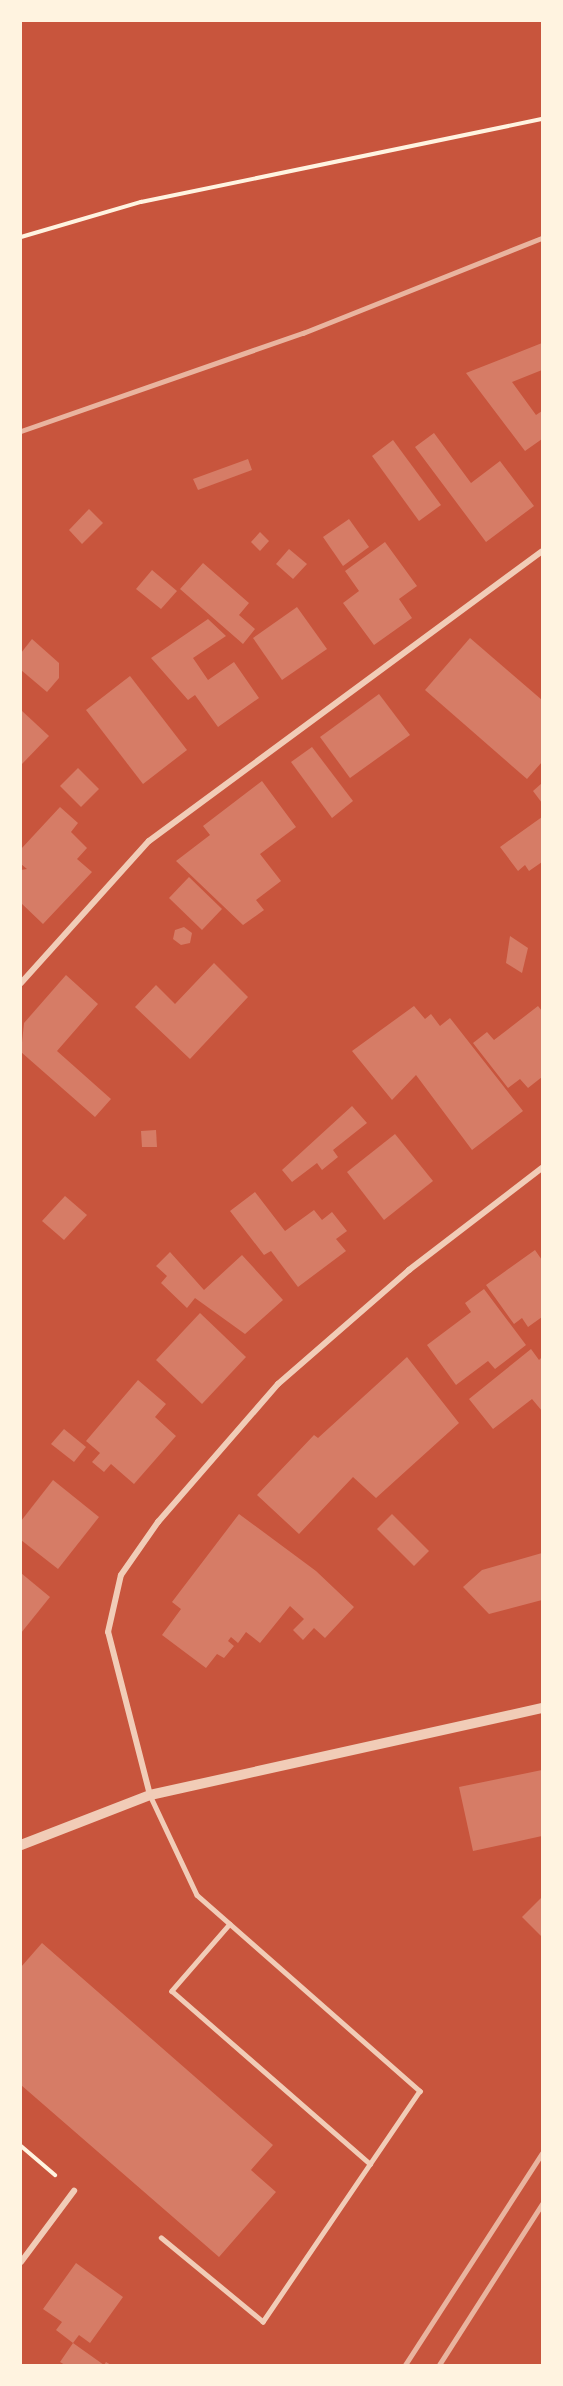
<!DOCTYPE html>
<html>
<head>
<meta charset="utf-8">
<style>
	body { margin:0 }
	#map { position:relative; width:563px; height:2386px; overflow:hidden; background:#c8553d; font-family:"Nunito Sans",sans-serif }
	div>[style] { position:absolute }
	.building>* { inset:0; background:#d67c66 }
	.path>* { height:4px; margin:-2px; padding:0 2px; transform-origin:2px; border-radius:2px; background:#fff3e0 }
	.service>* { height:4.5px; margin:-2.25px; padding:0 2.25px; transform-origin:2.25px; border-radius:2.25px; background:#f1ccb7 }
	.minor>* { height:6px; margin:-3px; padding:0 3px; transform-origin:3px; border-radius:3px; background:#f1ccb7 }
	.tertiary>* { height:10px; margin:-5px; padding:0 5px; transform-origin:5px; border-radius:5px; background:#f1ccb7 }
	.rail>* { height:4.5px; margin:-2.25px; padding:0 2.25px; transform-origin:2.25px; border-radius:2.25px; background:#e9b49f }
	span { translate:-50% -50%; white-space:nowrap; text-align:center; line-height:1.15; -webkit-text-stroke:4.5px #fff3e0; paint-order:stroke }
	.frame { position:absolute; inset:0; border:22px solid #fff3e0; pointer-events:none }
</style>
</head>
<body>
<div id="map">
	<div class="building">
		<div style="clip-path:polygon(542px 343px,542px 370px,512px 382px,536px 415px,542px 411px,542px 439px,525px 451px,466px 373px)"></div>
		<div style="clip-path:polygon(434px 433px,471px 483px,500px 461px,534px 506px,486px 542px,415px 447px)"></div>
		<div style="clip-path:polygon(393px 440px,441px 505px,419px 521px,372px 456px)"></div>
		<div style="clip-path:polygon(248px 459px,252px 470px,198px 490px,193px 479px)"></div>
		<div style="clip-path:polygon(89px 509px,103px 523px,82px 544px,69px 530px)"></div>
		<div style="clip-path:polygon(349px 519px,369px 547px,343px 566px,323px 537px)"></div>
		<div style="clip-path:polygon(260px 532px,269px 541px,260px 551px,251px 542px)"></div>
		<div style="clip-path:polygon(385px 542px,417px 586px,399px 599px,412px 618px,374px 645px,343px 603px,359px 591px,345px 571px)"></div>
		<div style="clip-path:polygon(289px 549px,307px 564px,293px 579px,276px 564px)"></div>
		<div style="clip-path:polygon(203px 563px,249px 603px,239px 615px,255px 629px,243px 644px,180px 589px)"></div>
		<div style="clip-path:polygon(152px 570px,177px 591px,161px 609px,136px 589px)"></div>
		<div style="clip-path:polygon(297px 607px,327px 649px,282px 680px,253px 638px)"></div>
		<div style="clip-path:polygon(208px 619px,226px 636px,193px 658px,208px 680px,234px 662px,259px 698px,218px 727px,195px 695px,188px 700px,151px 658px)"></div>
		<div style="clip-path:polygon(470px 638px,542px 700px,542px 762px,527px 779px,425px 690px)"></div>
		<div style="clip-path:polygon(32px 639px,59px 663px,59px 678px,47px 692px,21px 670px,21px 653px)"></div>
		<div style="clip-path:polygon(130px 676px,187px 750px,143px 784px,86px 710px)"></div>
		<div style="clip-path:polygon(379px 694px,410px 735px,350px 778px,320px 737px)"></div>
		<div style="clip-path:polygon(21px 710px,49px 736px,21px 765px)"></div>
		<div style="clip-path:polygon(312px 747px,353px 801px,332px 818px,291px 762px)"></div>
		<div style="clip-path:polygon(78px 768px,99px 789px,81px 807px,60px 786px)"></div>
		<div style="clip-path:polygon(262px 781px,296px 827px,260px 854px,281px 881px,256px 900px,264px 910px,243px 925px,176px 861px,210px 835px,203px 826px)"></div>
		<div style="clip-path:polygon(542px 783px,542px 803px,533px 791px)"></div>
		<div style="clip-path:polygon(60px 807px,78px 823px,71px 832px,87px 848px,77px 859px,92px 872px,43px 924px,21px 903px,21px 870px,27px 869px,21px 864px,21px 849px)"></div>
		<div style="clip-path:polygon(542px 817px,542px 862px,529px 871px,525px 865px,518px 871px,500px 847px)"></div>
		<div style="clip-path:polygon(189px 877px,222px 909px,202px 930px,169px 898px)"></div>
		<div style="clip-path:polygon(184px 927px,192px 933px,190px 943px,181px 945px,173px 939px,175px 930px)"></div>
		<div style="clip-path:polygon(510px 936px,528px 948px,522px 973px,506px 963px)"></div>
		<div style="clip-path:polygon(214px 963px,248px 997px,190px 1059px,135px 1007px,156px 985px,175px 1004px)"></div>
		<div style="clip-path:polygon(66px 975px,98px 1004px,57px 1051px,111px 1099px,95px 1117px,21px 1052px,24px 1023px)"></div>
		<div style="clip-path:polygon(414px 1006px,425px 1019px,431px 1014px,440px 1026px,450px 1018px,523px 1111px,472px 1150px,416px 1075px,392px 1100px,352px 1051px)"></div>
		<div style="clip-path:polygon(538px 1006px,542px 1011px,542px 1077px,528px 1088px,520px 1079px,508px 1088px,473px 1043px,487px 1032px,494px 1040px)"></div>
		<div style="clip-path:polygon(352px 1106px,367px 1123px,333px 1150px,338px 1157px,322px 1170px,317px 1163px,292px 1182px,282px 1170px)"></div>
		<div style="clip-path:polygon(156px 1130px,157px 1147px,142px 1147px,141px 1131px)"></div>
		<div style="clip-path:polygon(395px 1134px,433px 1181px,384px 1220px,347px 1172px)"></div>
		<div style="clip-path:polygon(255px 1192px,285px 1231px,314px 1210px,322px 1220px,332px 1212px,347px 1231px,336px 1239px,346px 1251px,298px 1287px,271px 1251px,264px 1255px,230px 1211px)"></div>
		<div style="clip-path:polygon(65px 1196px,87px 1215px,64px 1240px,42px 1221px)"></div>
		<div style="clip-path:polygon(535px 1250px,542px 1260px,542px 1317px,528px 1327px,522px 1318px,514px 1324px,486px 1285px)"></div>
		<div style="clip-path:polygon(170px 1252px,204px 1290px,242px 1255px,283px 1300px,245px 1334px,195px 1298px,187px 1308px,161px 1283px,167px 1276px,156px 1266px)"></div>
		<div style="clip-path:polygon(484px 1289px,526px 1345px,495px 1369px,488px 1361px,456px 1385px,427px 1345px,471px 1312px,465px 1303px)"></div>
		<div style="clip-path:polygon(200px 1313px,246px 1357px,202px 1404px,156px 1360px)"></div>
		<div style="clip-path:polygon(531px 1349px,539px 1360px,542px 1357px,542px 1411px,532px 1399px,493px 1429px,469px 1399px)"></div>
		<div style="clip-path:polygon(407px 1357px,459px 1423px,376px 1498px,353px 1477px,299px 1534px,257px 1495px,314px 1435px,318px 1438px)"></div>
		<div style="clip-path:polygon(138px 1380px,166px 1404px,155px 1417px,176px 1436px,134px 1484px,111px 1464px,104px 1472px,92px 1462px,100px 1453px,86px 1441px)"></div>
		<div style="clip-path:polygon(64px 1429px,86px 1447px,74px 1462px,51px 1444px)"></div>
		<div style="clip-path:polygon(53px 1480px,99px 1517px,58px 1569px,21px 1540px,21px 1521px)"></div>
		<div style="clip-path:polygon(239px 1514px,316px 1571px,354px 1607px,325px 1638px,314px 1628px,303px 1640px,293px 1630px,304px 1619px,290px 1606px,260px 1643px,246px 1632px,238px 1643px,231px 1637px,228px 1641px,234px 1646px,224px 1658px,217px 1654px,206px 1668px,162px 1635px,181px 1609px,172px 1602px)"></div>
		<div style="clip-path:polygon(392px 1514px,429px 1551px,414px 1566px,377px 1529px)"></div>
		<div style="clip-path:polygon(542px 1553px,542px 1600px,489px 1614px,463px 1587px,482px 1570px)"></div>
		<div style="clip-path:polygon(21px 1573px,50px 1597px,21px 1633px)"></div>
		<div style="clip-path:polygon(542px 1770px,542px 1836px,473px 1851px,459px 1787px)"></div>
		<div style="clip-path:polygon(542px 1897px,542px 1937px,522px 1917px)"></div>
		<div style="clip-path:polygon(42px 1943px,273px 2145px,251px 2170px,276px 2192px,219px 2257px,21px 2085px,21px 1967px)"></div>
		<div style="clip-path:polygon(76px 2263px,123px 2297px,90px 2343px,79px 2335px,73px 2343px,56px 2330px,62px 2322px,43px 2309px)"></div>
		<div style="clip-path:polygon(73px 2343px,104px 2365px,106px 2362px,111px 2365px,65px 2365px,60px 2362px)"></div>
	</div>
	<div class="path">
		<div style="left:21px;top:237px;width:125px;rotate:-16.3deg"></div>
		<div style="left:141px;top:202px;width:409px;rotate:-11.7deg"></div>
		<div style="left:21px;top:2146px;width:45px;rotate:40.5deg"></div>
	</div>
	<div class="service">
		<div style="left:150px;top:1795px;width:110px;rotate:64.8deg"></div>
		<div style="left:197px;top:1895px;width:297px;rotate:41.3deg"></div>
		<div style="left:420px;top:2091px;width:279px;rotate:124.2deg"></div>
		<div style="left:263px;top:2322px;width:132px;rotate:-140.5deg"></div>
		<div style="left:230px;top:1924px;width:89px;rotate:130.9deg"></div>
		<div style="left:172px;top:1991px;width:263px;rotate:41.1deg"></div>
	</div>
	<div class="minor">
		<div style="left:21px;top:983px;width:191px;rotate:-48deg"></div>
		<div style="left:149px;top:841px;width:488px;rotate:-36.4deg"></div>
		<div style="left:150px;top:1795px;width:168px;rotate:-104.4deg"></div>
		<div style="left:108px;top:1632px;width:58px;rotate:-77.2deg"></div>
		<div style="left:121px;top:1575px;width:65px;rotate:-55.1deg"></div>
		<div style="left:158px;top:1522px;width:183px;rotate:-49deg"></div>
		<div style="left:278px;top:1384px;width:174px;rotate:-41deg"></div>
		<div style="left:409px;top:1270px;width:168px;rotate:-37.5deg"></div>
		<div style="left:21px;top:2262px;width:89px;rotate:-53.3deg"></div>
	</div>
	<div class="tertiary">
		<div style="left:21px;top:1845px;width:138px;rotate:-21.2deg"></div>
		<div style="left:150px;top:1795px;width:402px;rotate:-12.5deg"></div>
	</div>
	<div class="rail">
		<div style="left:21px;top:431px;width:299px;rotate:-19.2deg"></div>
		<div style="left:303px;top:333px;width:257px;rotate:-21.7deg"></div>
		<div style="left:405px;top:2365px;width:252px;rotate:-57.1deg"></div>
		<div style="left:439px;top:2365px;width:191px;rotate:-57.4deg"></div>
	</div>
	<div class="frame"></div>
</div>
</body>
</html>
